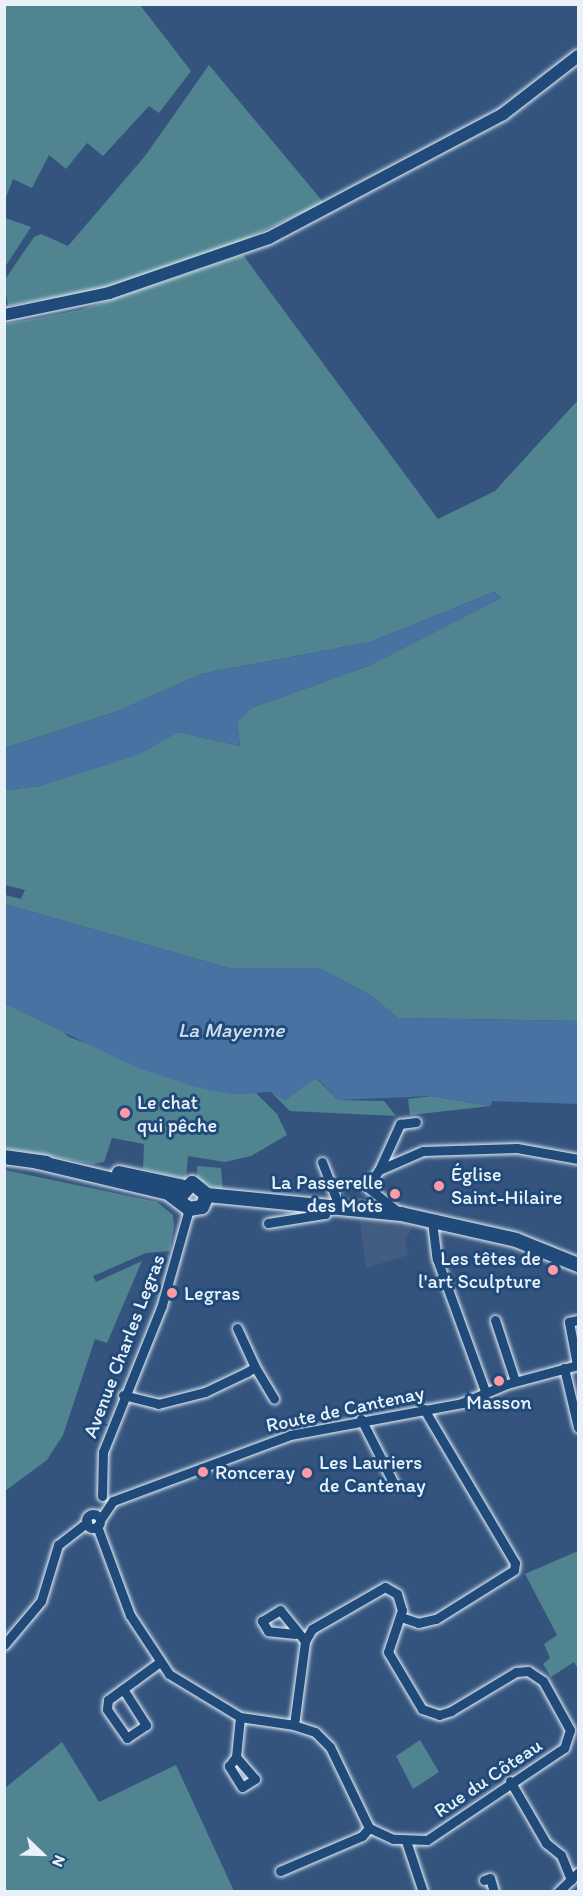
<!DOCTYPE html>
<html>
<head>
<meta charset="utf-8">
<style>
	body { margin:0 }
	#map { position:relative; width:583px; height:1896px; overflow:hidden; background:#34547e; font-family:Itim,sans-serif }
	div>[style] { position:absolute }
	.built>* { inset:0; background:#435c81 }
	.green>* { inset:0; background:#508491 }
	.water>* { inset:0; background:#4772a1 }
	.roads { filter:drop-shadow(0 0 2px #e8f1f8) drop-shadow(0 0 2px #e8f1f8) }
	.minor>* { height:9px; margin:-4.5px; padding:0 4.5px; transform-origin:4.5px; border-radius:4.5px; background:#1f4a7a }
	.minor>.ring { margin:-4.5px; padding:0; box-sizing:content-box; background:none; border:9px solid #1f4a7a; border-radius:50% }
	.tertiary>* { height:12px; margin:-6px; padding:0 6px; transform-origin:6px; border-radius:6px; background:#1f4a7a }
	.secondary>* { height:14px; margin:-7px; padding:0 7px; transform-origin:7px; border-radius:7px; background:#1f4a7a }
	.dots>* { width:16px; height:16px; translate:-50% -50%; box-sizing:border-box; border:3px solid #1f4a7a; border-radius:50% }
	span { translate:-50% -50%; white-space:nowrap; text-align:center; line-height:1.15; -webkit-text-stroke:6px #1f4a7a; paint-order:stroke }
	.poi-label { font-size:20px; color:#e8f1f8 }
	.left { translate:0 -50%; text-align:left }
	.right { translate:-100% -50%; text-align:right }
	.street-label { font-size:20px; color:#e8f1f8 }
	.water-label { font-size:21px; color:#d0deeb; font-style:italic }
	.frame { position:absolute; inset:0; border:6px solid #e8f1f8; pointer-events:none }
	.north { position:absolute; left:12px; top:1824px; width:60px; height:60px; -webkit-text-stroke:4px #1f4a7a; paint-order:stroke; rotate:113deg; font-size:16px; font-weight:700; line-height:24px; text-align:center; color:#e8f1f8 }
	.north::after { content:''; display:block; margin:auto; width:21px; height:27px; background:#e8f1f8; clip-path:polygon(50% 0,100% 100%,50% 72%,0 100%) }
</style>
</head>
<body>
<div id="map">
	<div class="built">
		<div style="clip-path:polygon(359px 1215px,414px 1223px,405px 1242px,409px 1255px,366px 1268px)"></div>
	</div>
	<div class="green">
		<div style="clip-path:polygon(5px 4px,140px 5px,191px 71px,159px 113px,149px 106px,103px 156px,87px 143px,66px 169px,49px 155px,32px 188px,13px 179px,5px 200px)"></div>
		<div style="clip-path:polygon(209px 65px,324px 203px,232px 245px,148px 274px,98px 290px,8px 306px,4px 281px,34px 237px,41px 234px,68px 246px,145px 156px)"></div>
		<div style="clip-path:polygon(5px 218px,31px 227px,5px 267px,4px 218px)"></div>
		<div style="clip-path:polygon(243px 255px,438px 519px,495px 491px,578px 400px,578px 1021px,398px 1018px,370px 995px,319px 968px,229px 968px,5px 904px,5px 895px,21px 899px,25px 890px,5px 885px,5px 790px,40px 786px,179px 732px,240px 746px,237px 722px,251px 708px,368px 666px,501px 598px,494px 592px,370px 642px,201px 674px,118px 711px,5px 748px,5px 324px,80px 310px)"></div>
		<div style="clip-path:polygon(4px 1004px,53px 1023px,69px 1037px,230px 1094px,256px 1093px,277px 1114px,287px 1135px,251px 1156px,225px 1162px,188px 1156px,186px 1179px,143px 1169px,144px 1144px,112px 1138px,104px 1162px,93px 1164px,5px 1148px)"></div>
		<div style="clip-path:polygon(316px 1078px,338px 1100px,384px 1101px,396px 1116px,290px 1111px,271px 1092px,285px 1100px)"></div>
		<div style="clip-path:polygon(432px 1096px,491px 1106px,410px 1115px,408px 1099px)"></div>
		<div style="clip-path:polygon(197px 1166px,221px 1168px,223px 1192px,197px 1179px)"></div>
		<div style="clip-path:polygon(5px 1170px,157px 1202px,173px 1215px,174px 1226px,170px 1251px,146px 1253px,93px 1276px,96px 1282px,142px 1261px,107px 1343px,95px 1339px,63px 1435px,47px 1460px,5px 1491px)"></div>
		<div style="clip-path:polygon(578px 1551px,578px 1669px,574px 1662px,551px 1677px,543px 1664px,550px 1658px,544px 1644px,557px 1635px,525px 1574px)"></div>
		<div style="clip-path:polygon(420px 1740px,439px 1772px,413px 1789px,396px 1756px)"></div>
		<div style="clip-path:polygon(62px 1742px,99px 1802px,176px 1765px,234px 1891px,5px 1891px,5px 1788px)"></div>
	</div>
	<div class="water">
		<div style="clip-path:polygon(494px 592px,501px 598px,368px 666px,251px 708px,237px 722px,240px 746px,179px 732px,138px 755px,40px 786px,5px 790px,5px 748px,118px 711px,201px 674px,370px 642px)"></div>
		<div style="clip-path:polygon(5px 904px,229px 968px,319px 968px,370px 995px,398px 1018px,578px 1021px,578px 1104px,492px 1101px,491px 1106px,432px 1096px,338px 1100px,317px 1078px,285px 1100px,271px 1092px,230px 1094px,192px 1086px,138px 1068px,5px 1004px)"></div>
	</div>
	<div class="roads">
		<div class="minor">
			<div style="left:322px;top:1162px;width:47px;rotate:68.9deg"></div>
			<div style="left:379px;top:1170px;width:51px;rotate:-65.5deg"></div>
			<div style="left:400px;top:1124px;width:16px;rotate:-7deg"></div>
			<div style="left:401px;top:1214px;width:43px;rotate:-141.5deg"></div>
			<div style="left:367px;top:1187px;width:21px;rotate:-55deg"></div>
			<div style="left:379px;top:1170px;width:48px;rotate:-23.4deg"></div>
			<div style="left:423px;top:1151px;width:94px;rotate:-1.8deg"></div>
			<div style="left:517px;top:1148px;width:62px;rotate:10.2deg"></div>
			<div style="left:432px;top:1221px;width:38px;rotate:83deg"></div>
			<div style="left:437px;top:1259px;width:140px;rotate:70deg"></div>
			<div style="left:268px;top:1223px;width:58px;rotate:-9deg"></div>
			<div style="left:325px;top:1214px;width:8px;rotate:-90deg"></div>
			<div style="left:495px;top:1320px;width:64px;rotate:71.8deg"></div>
			<div style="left:577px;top:1365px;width:44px;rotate:-100.5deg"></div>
			<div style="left:569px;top:1322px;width:9px;rotate:-13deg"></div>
			<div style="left:255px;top:1367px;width:37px;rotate:59deg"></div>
			<div style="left:564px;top:1368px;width:61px;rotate:76.7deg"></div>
			<div style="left:123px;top:1395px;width:36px;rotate:14deg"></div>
			<div style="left:158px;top:1404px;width:49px;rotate:-14.3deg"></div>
			<div style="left:205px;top:1392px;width:47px;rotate:-25.5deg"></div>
			<div style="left:247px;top:1372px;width:9px;rotate:-32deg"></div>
			<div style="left:255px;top:1367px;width:43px;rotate:-114.8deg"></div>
			<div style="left:361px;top:1419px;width:75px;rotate:63.1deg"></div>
			<div style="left:102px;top:1496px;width:44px;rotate:-88.7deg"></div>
			<div style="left:103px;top:1452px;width:158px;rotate:-68.1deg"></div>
			<div style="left:162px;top:1305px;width:100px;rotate:-74.3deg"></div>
			<div style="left:113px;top:1501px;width:189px;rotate:-20.4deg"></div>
			<div style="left:290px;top:1435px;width:175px;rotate:-10.5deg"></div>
			<div style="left:462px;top:1403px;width:49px;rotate:-22.9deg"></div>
			<div style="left:507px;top:1384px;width:73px;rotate:-15deg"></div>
			<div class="ring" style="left:86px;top:1514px;width:5px;height:5px"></div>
			<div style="left:100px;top:1520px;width:23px;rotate:-56deg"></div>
			<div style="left:97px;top:1526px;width:95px;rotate:69.7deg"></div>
			<div style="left:130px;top:1615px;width:71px;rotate:56.5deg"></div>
			<div style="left:169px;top:1674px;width:83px;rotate:31.2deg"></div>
			<div style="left:240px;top:1717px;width:55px;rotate:8.4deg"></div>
			<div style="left:385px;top:1587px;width:14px;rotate:30deg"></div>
			<div style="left:397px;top:1594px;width:17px;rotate:73deg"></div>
			<div style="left:402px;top:1610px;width:44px;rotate:108.4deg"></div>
			<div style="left:388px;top:1652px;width:66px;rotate:59.2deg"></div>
			<div style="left:422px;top:1709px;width:18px;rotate:19deg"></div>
			<div style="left:439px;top:1715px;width:13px;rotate:-18deg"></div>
			<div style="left:451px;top:1711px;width:76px;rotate:-31deg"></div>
			<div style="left:516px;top:1672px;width:12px;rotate:-5deg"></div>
			<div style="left:528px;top:1671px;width:18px;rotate:34deg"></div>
			<div style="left:543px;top:1681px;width:56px;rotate:61.1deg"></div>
			<div style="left:570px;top:1730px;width:19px;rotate:108deg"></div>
			<div style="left:564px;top:1748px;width:165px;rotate:146.1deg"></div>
			<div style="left:427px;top:1840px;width:34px;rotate:-178deg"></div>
			<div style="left:393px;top:1839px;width:26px;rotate:-155deg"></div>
			<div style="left:369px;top:1828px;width:90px;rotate:-115.7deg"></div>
			<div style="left:330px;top:1747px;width:21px;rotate:-135deg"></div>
			<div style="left:315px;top:1732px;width:22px;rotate:-162deg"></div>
			<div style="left:294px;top:1725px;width:85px;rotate:-82.5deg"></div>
			<div style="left:305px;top:1641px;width:14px;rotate:-60deg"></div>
			<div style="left:312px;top:1629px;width:84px;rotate:-29.9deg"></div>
			<div style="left:401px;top:1617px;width:18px;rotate:19deg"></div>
			<div style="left:418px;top:1623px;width:18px;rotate:-13deg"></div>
			<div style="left:436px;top:1619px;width:92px;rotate:-32.1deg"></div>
			<div style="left:514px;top:1570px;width:7px;rotate:-82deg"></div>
			<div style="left:515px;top:1563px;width:179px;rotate:-120.6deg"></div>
			<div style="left:295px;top:1634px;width:27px;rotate:-174deg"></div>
			<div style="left:268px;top:1631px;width:12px;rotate:-121deg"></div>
			<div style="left:262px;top:1621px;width:21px;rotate:-31deg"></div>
			<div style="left:280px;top:1610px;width:40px;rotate:51deg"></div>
			<div style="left:4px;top:1645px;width:57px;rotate:-49.9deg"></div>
			<div style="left:41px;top:1601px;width:59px;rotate:-73.1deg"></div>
			<div style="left:58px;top:1545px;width:37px;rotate:-38deg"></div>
			<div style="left:123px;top:1689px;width:43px;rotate:57.4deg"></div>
			<div style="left:146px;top:1725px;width:23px;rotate:146deg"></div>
			<div style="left:127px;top:1738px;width:35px;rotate:-125deg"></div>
			<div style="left:107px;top:1709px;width:9px;rotate:-84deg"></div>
			<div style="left:108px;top:1700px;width:64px;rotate:-36.2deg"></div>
			<div style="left:236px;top:1757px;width:29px;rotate:49deg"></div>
			<div style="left:255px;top:1779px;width:15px;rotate:148deg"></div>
			<div style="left:242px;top:1787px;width:25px;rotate:-122deg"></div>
			<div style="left:229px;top:1766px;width:11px;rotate:-52deg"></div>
			<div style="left:236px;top:1757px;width:40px;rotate:-84.3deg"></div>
			<div style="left:510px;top:1781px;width:72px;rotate:59.9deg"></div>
			<div style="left:546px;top:1843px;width:19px;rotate:39deg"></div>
			<div style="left:561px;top:1855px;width:27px;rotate:68deg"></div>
			<div style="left:406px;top:1841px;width:54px;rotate:71.6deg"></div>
			<div style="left:280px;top:1871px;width:89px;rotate:-23.1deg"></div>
			<div style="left:362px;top:1836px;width:11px;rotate:-49deg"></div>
			<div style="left:484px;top:1880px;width:6px;rotate:-18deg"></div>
			<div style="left:490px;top:1878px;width:15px;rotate:74deg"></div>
			<div style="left:558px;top:1892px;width:28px;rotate:-44deg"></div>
		</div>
		<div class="tertiary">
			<div style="left:4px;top:315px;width:107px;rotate:-11.8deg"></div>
			<div style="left:109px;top:293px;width:169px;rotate:-19deg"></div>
			<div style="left:269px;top:238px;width:265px;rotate:-27.9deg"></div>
			<div style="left:503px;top:114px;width:95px;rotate:-37.7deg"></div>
		</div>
		<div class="secondary">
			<div style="left:4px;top:1157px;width:43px;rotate:7.9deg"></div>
			<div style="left:38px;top:1162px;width:134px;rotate:13.4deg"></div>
			<div style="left:168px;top:1193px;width:26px;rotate:37deg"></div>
			<div style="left:189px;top:1209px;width:13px;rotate:-9deg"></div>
			<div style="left:202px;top:1207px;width:13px;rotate:-67deg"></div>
			<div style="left:207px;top:1195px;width:19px;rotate:-141deg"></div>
			<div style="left:192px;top:1183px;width:18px;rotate:131deg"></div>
			<div style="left:119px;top:1173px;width:66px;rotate:12.2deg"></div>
			<div style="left:207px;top:1195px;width:195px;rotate:5.6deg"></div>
			<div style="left:401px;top:1214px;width:118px;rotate:12.7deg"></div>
			<div style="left:516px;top:1240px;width:67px;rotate:22deg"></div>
		</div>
	</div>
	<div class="dots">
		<div style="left:125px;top:1113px;background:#ff9aa2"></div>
		<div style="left:439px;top:1186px;background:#ff9aa2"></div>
		<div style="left:395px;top:1194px;background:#ff9aa2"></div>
		<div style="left:553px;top:1270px;background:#ff9aa2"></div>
		<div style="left:172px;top:1293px;background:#ff9aa2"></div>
		<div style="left:499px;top:1381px;background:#ff9aa2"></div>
		<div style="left:203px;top:1472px;background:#ff9aa2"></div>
		<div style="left:307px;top:1473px;background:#ff9aa2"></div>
	</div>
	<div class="poi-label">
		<span class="left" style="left:137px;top:1114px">Le chat<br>qui pêche</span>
		<span class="left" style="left:451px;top:1186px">Église<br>Saint-Hilaire</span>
		<span class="right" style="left:383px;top:1194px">La Passerelle<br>des Mots</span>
		<span class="right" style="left:541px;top:1270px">Les têtes de<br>l'art Sculpture</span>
		<span class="left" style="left:184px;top:1293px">Legras</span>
		<span style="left:499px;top:1402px">Masson</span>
		<span class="left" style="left:319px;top:1474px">Les Lauriers<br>de Cantenay</span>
		<span class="left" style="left:215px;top:1472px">Ronceray</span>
	</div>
	<div class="street-label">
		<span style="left:124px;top:1346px;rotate:-69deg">Avenue Charles Legras</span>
		<span style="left:345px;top:1409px;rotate:-12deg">Route de Cantenay</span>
		<span style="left:488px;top:1778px;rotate:-34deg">Rue du Côteau</span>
	</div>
	<div class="water-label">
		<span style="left:231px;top:1030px">La Mayenne</span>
	</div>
	<div class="frame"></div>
	<div class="north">N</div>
</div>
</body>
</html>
